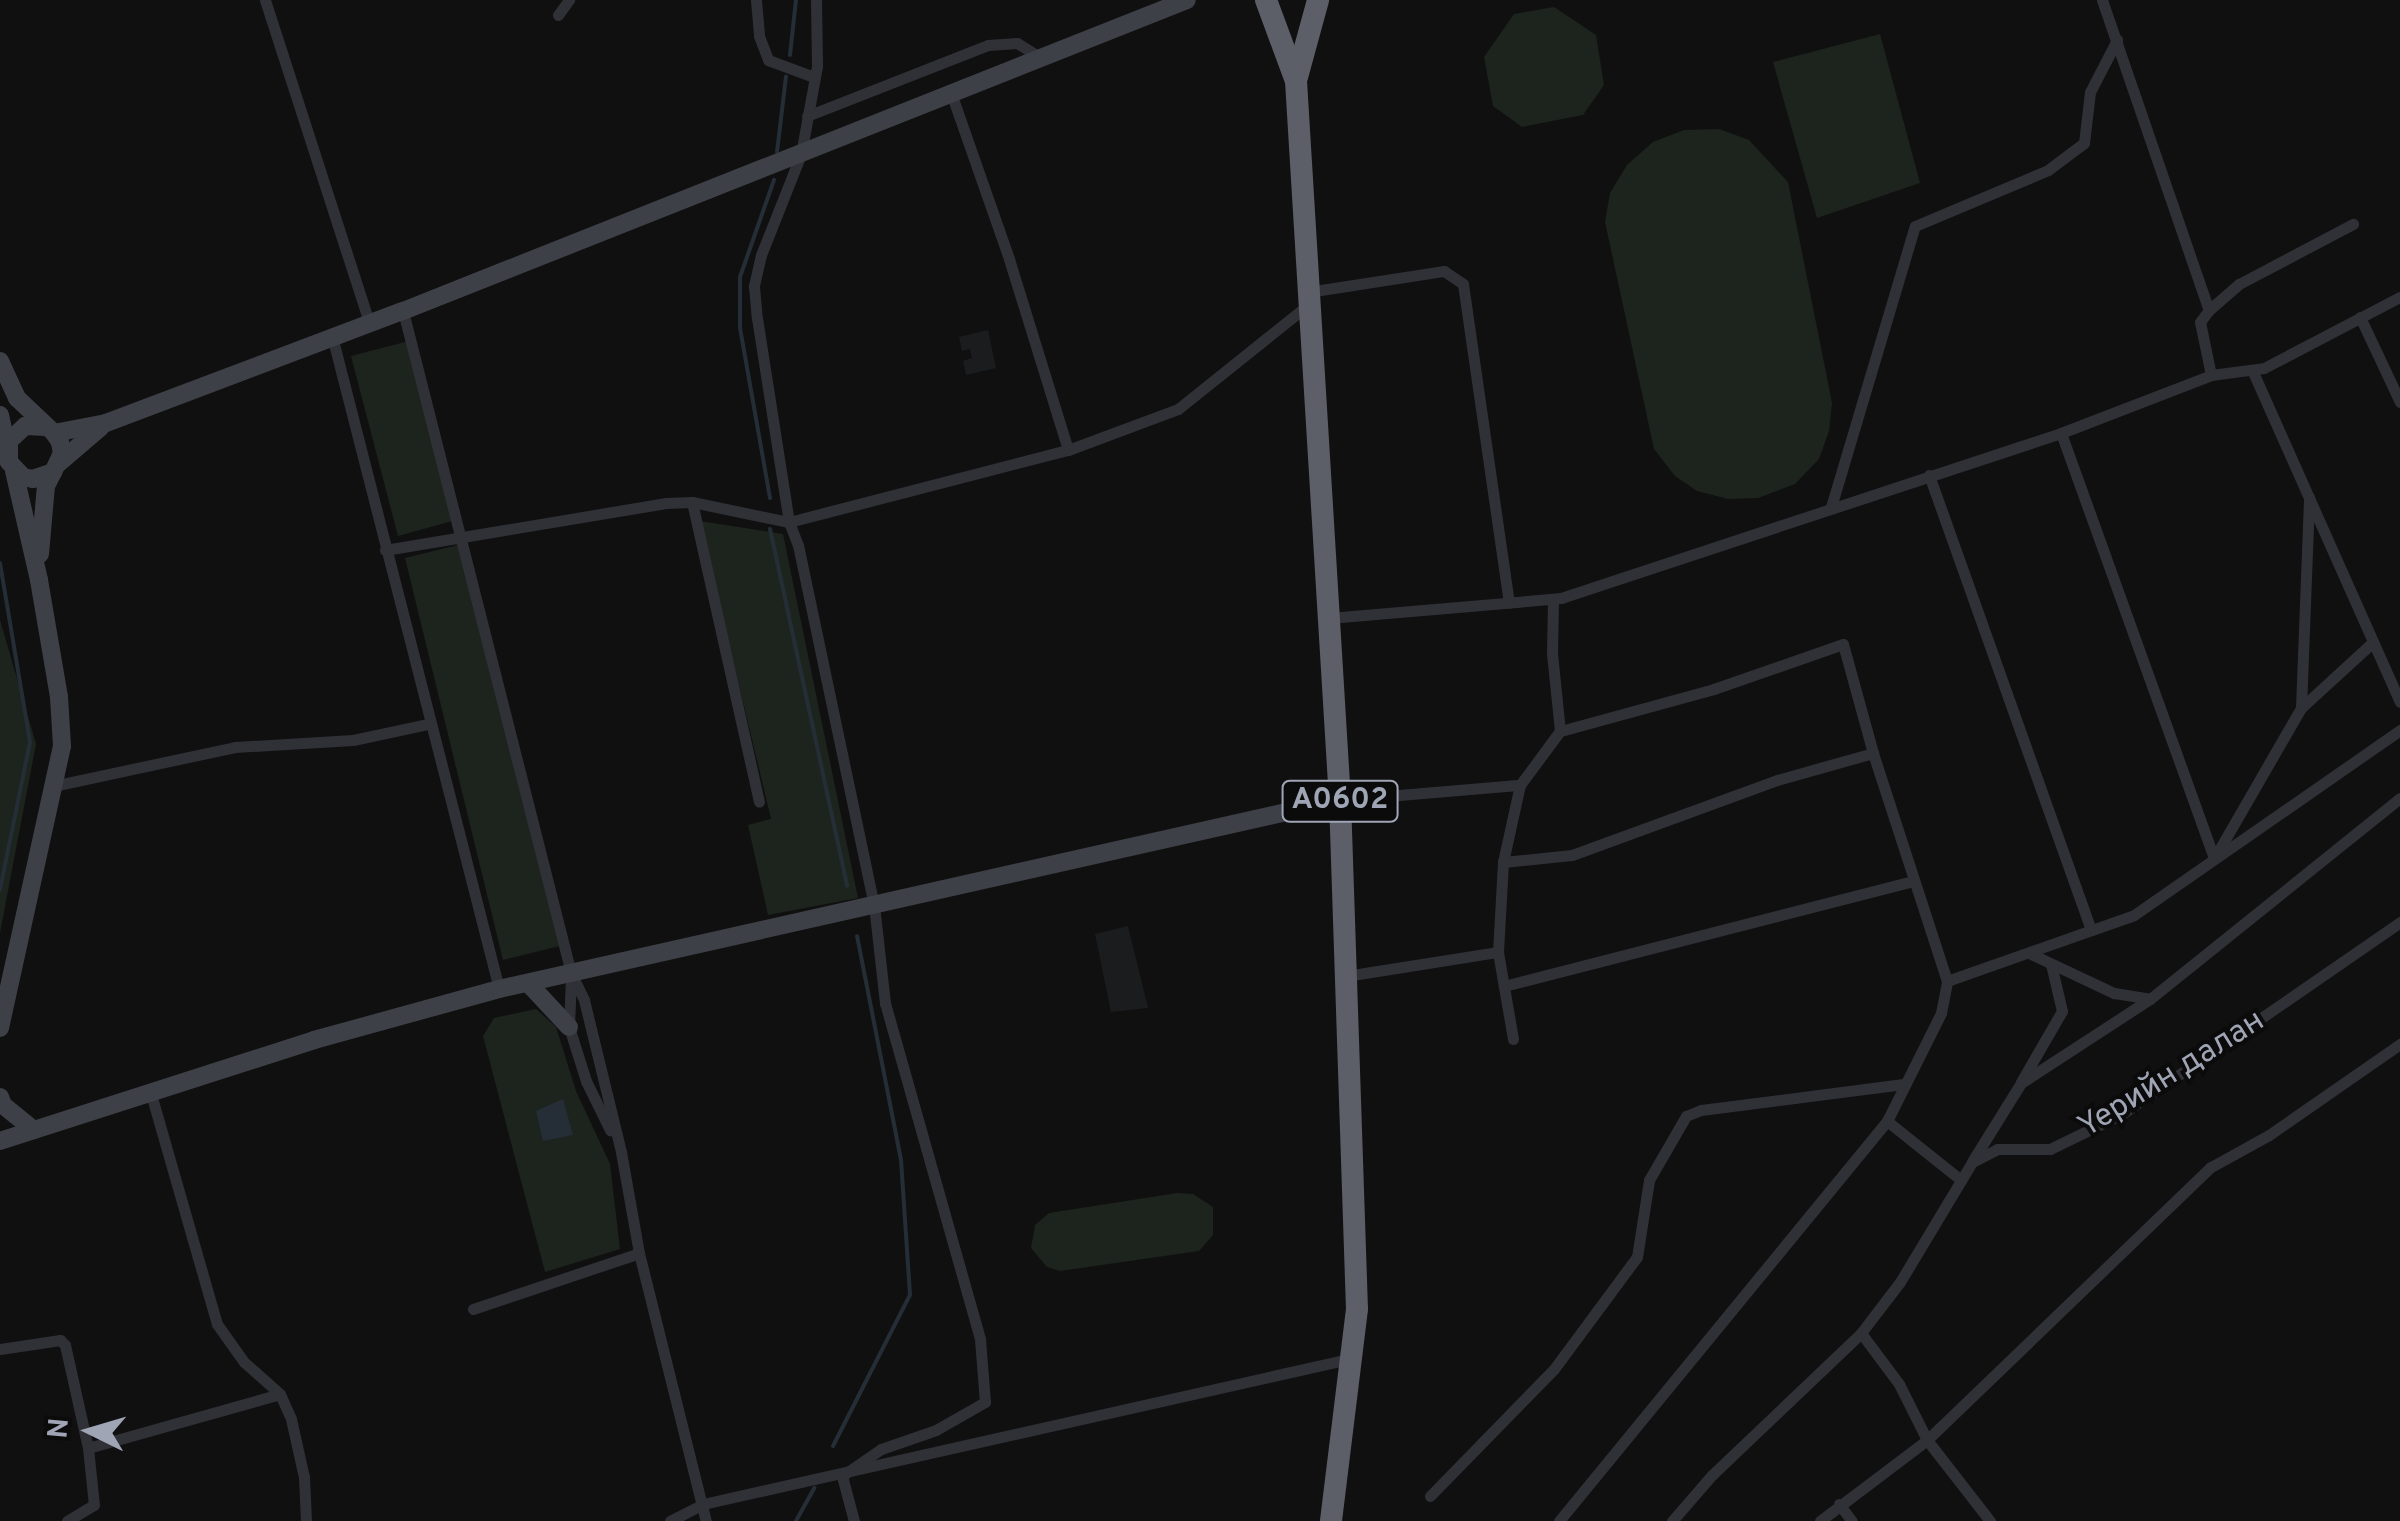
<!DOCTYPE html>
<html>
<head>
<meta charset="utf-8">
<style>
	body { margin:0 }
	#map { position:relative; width:2400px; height:1521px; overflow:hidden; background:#101011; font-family:Overpass,sans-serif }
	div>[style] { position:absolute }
	.built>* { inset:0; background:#1b1c1e }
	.green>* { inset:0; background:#1c241d }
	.water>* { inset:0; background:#252e36 }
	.stream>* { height:4px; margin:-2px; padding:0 2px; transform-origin:2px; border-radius:2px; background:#252e36 }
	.street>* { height:11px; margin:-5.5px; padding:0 5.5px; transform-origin:5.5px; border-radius:5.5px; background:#303137 }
	.secondary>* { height:18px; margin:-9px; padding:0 9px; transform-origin:9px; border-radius:9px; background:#3e4047 }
	.highway>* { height:22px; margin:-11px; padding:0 11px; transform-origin:11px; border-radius:11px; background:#5c5f68 }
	span { translate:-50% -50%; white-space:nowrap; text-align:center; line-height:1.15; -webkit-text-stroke:8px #0b0b0c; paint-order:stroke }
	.shield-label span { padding:2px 8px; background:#0b0b0c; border:2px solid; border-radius:8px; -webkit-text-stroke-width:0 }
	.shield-label { font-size:30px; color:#9fa5b4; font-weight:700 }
	.street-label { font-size:32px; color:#9fa5b4 }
	.north { position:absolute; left:40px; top:1381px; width:100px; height:100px; -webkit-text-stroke:8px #0b0b0c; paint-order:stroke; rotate:275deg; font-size:28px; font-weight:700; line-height:40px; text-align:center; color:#9fa5b4 }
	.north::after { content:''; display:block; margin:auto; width:35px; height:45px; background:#9fa5b4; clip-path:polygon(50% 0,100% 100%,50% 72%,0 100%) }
</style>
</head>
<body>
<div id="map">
	<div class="built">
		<div style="clip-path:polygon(988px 330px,996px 368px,966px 375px,963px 361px,972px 358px,970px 349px,962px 351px,959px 337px)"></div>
		<div style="clip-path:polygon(1128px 926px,1148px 1008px,1111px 1012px,1095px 934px)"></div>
	</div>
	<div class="green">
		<div style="clip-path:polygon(1554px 7px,1596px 35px,1604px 85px,1583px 115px,1522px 127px,1493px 106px,1484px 57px,1514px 14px)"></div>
		<div style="clip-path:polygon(1880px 34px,1920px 183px,1817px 218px,1773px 62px)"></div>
		<div style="clip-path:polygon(1719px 129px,1749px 140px,1788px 182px,1832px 403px,1829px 431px,1819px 459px,1795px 484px,1758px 498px,1728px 499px,1697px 491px,1675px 476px,1654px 449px,1605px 222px,1610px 193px,1627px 165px,1653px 142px,1684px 130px)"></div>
		<div style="clip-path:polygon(409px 341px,456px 520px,398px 536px,351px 356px)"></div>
		<div style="clip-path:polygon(700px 521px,783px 534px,858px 898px,768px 915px,748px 825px,771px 819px)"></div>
		<div style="clip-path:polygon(462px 544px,560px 946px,503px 960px,405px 558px)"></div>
		<div style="clip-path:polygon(0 620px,36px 744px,0 933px)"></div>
		<div style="clip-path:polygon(536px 1009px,556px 1027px,576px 1091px,610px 1164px,620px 1249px,545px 1272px,483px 1036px,494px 1018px)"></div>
		<div style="clip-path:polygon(1177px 1193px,1193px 1194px,1213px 1207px,1213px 1235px,1199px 1251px,1060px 1271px,1047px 1267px,1031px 1248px,1035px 1225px,1049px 1213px)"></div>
	</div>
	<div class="water">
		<div style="clip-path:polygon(563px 1099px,573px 1135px,543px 1141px,536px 1111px)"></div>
	</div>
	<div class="stream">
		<div style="left:790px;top:55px;width:55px;rotate:-83.8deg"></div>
		<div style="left:777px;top:152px;width:76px;rotate:-83.2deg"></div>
		<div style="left:770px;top:498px;width:174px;rotate:-100deg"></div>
		<div style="left:740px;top:327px;width:50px;rotate:-90deg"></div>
		<div style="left:740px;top:277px;width:103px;rotate:-70.7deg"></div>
		<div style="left:770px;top:529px;width:365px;rotate:77.8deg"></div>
		<div style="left:0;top:563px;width:181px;rotate:80.5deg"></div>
		<div style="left:30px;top:742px;width:151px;rotate:101.5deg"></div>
		<div style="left:833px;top:1446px;width:169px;rotate:-63deg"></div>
		<div style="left:910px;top:1295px;width:135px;rotate:-93.8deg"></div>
		<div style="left:901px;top:1160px;width:228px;rotate:-101.1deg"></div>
		<div style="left:796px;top:1521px;width:38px;rotate:-61deg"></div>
	</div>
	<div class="street">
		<div style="left:265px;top:0;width:338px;rotate:72.1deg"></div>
		<div style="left:756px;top:0;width:36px;rotate:85deg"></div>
		<div style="left:759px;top:36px;width:26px;rotate:69deg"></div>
		<div style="left:768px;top:60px;width:49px;rotate:20.3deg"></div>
		<div style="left:816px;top:0;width:66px;rotate:89.1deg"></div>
		<div style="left:817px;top:66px;width:89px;rotate:100.3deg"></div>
		<div style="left:801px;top:154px;width:109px;rotate:111.6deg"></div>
		<div style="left:761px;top:255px;width:32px;rotate:103deg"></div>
		<div style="left:754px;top:286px;width:32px;rotate:85deg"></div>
		<div style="left:757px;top:318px;width:206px;rotate:81.1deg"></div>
		<div style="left:789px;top:522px;width:25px;rotate:69deg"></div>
		<div style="left:798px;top:545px;width:368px;rotate:78.1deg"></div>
		<div style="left:874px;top:905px;width:99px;rotate:83.6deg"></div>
		<div style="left:885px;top:1003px;width:349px;rotate:74.2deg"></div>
		<div style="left:980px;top:1339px;width:63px;rotate:85.5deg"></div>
		<div style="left:985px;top:1402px;width:56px;rotate:150.3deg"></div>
		<div style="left:936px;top:1430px;width:58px;rotate:160.9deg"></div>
		<div style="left:881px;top:1449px;width:47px;rotate:145.3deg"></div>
		<div style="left:842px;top:1476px;width:47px;rotate:75.1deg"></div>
		<div style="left:2102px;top:0;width:328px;rotate:71deg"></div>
		<div style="left:558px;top:15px;width:19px;rotate:-54deg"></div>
		<div style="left:951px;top:93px;width:176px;rotate:70.7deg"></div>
		<div style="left:1009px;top:259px;width:200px;rotate:72.8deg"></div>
		<div style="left:807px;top:116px;width:194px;rotate:-21.4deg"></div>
		<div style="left:988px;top:45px;width:29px;rotate:-4deg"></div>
		<div style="left:1017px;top:43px;width:26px;rotate:32deg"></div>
		<div style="left:1308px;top:292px;width:138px;rotate:-8.8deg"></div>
		<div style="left:1444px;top:271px;width:23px;rotate:34deg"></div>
		<div style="left:1463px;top:284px;width:322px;rotate:81.8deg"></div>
		<div style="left:403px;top:311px;width:683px;rotate:75.76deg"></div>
		<div style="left:571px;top:973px;width:30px;rotate:64deg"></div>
		<div style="left:584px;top:1000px;width:156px;rotate:76.3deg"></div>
		<div style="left:621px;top:1152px;width:103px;rotate:79.9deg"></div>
		<div style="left:639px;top:1253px;width:276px;rotate:76deg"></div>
		<div style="left:2360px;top:317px;width:94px;rotate:64.8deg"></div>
		<div style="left:332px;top:336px;width:674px;rotate:75.65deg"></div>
		<div style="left:2253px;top:372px;width:361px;rotate:66deg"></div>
		<div style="left:2211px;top:375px;width:54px;rotate:-101.7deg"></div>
		<div style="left:2200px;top:322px;width:15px;rotate:-53deg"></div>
		<div style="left:2209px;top:310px;width:40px;rotate:-41deg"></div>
		<div style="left:2239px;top:284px;width:129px;rotate:-27.8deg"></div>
		<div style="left:2061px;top:433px;width:452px;rotate:70.2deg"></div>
		<div style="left:1929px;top:475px;width:483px;rotate:70.4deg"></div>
		<div style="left:692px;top:502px;width:307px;rotate:77.4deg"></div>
		<div style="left:1831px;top:507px;width:293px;rotate:-73.4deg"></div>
		<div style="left:1915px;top:226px;width:144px;rotate:-22.8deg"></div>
		<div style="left:2048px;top:170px;width:45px;rotate:-36.9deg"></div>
		<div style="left:2084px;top:143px;width:51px;rotate:-83.3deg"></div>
		<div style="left:2090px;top:92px;width:59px;rotate:-62.6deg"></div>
		<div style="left:385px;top:550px;width:285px;rotate:-9.5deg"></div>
		<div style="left:666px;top:503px;width:26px;rotate:-2deg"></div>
		<div style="left:692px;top:502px;width:99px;rotate:11.7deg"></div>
		<div style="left:789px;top:522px;width:288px;rotate:-14.5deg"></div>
		<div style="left:1068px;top:450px;width:117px;rotate:-20.4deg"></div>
		<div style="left:1178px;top:409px;width:168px;rotate:-38.7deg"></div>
		<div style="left:1329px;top:618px;width:233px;rotate:-4.9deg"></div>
		<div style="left:1561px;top:598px;width:527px;rotate:-18.26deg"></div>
		<div style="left:2061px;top:433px;width:161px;rotate:-21.1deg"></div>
		<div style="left:2211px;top:375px;width:53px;rotate:-7.5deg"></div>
		<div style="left:2264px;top:368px;width:153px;rotate:-27.6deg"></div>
		<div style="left:2301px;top:708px;width:96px;rotate:-42.5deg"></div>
		<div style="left:53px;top:786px;width:186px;rotate:-12.1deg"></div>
		<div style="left:235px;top:747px;width:118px;rotate:-3.4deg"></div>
		<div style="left:353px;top:740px;width:77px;rotate:-12deg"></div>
		<div style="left:1340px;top:800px;width:181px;rotate:-4.8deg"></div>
		<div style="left:2219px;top:850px;width:164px;rotate:-60deg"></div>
		<div style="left:2301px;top:708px;width:211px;rotate:-87.8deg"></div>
		<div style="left:1503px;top:862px;width:69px;rotate:-5.8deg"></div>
		<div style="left:1572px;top:855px;width:218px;rotate:-20.1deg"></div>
		<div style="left:1777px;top:780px;width:100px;rotate:-15.7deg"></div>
		<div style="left:2031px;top:954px;width:92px;rotate:25.2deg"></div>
		<div style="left:2114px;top:993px;width:36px;rotate:9deg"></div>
		<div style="left:1346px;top:976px;width:154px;rotate:-9deg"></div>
		<div style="left:571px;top:977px;width:50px;rotate:92.3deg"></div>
		<div style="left:569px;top:1027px;width:57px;rotate:72.5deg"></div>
		<div style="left:586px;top:1081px;width:55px;rotate:63.9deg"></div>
		<div style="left:1947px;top:981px;width:198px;rotate:-19.4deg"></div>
		<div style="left:2134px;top:915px;width:324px;rotate:-34.8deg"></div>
		<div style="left:1504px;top:986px;width:423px;rotate:-14.4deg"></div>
		<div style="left:1513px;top:1039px;width:88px;rotate:-99.8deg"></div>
		<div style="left:1498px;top:952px;width:90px;rotate:-86.8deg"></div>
		<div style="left:1503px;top:862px;width:79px;rotate:-77.6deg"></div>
		<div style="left:1520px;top:785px;width:67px;rotate:-53.5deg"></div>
		<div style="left:1560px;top:731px;width:78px;rotate:-95.9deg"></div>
		<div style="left:1552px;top:653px;width:54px;rotate:-88.9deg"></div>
		<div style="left:2021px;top:1082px;width:82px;rotate:-60deg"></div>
		<div style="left:2062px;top:1011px;width:48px;rotate:-103.2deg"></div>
		<div style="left:151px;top:1094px;width:239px;rotate:74deg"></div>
		<div style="left:217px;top:1324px;width:47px;rotate:54.6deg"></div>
		<div style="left:244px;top:1362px;width:48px;rotate:41.6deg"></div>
		<div style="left:280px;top:1394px;width:27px;rotate:66deg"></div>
		<div style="left:291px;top:1419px;width:59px;rotate:77.4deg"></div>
		<div style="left:304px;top:1477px;width:44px;rotate:87.4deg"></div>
		<div style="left:1887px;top:1121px;width:95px;rotate:38.6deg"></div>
		<div style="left:1973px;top:1160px;width:91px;rotate:-58.1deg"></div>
		<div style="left:2021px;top:1083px;width:154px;rotate:-33.1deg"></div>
		<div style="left:2150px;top:999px;width:321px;rotate:-38.8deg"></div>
		<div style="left:473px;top:1309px;width:175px;rotate:-18.6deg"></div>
		<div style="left:1861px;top:1333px;width:64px;rotate:53.3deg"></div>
		<div style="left:1899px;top:1384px;width:63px;rotate:63.4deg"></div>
		<div style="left:1927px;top:1440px;width:103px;rotate:52.1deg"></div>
		<div style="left:0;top:1349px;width:61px;rotate:-8.5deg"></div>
		<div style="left:60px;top:1340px;width:7px;rotate:45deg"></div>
		<div style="left:65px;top:1345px;width:106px;rotate:77.4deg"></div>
		<div style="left:88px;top:1448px;width:199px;rotate:-15.7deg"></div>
		<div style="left:1430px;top:1496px;width:177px;rotate:-45.7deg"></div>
		<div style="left:1554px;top:1369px;width:139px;rotate:-53.5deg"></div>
		<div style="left:1637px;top:1257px;width:78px;rotate:-81.1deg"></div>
		<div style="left:1649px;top:1180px;width:74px;rotate:-60deg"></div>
		<div style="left:1686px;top:1116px;width:16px;rotate:-22deg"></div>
		<div style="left:1701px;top:1110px;width:206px;rotate:-7.3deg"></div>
		<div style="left:1839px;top:1504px;width:21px;rotate:53deg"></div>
		<div style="left:67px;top:1521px;width:31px;rotate:-31deg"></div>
		<div style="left:94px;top:1505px;width:57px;rotate:-96deg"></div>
		<div style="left:670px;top:1521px;width:37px;rotate:-27deg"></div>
		<div style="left:703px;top:1504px;width:666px;rotate:-12.66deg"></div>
		<div style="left:1559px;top:1521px;width:517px;rotate:-50.65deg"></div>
		<div style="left:1887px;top:1121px;width:121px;rotate:-63.4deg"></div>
		<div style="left:1941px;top:1013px;width:33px;rotate:-79deg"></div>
		<div style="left:1947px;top:981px;width:240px;rotate:-108deg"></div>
		<div style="left:1873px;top:753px;width:113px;rotate:-105.4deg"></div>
		<div style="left:1843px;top:644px;width:137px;rotate:160.8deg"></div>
		<div style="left:1714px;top:689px;width:160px;rotate:164.7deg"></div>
		<div style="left:1672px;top:1521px;width:61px;rotate:-49deg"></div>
		<div style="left:1712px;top:1475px;width:206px;rotate:-43.6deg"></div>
		<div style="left:1861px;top:1333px;width:64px;rotate:-52.6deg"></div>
		<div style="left:1900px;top:1282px;width:140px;rotate:-59deg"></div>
		<div style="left:1972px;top:1162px;width:28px;rotate:-27deg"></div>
		<div style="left:1997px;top:1149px;width:53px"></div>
		<div style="left:2050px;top:1149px;width:80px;rotate:-25.9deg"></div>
		<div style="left:2122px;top:1114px;width:338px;rotate:-34.6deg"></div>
		<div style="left:1820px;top:1521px;width:134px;rotate:-37.1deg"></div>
		<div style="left:1927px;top:1440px;width:394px;rotate:-43.9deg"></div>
		<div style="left:2211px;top:1167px;width:66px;rotate:-28.9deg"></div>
		<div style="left:2269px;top:1135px;width:160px;rotate:-34.8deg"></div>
	</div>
	<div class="secondary">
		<div style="left:0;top:361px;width:41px;rotate:65.3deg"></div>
		<div style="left:17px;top:398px;width:51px;rotate:43.4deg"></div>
		<div style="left:54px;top:433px;width:11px;rotate:56deg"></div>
		<div style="left:60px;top:442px;width:11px;rotate:80deg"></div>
		<div style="left:62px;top:453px;width:21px;rotate:115deg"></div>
		<div style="left:53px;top:472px;width:21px;rotate:161deg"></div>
		<div style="left:33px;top:479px;width:10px;rotate:-169deg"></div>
		<div style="left:23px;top:477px;width:21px;rotate:-133deg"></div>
		<div style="left:9px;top:462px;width:21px;rotate:-90deg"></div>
		<div style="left:9px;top:441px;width:22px;rotate:-43deg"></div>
		<div style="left:25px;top:426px;width:21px;rotate:3deg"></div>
		<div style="left:0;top:415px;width:35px;rotate:78deg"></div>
		<div style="left:54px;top:433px;width:53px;rotate:-10.9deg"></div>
		<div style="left:106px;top:423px;width:317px;rotate:-20.7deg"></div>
		<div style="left:403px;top:311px;width:843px;rotate:-21.64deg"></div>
		<div style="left:59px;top:463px;width:55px;rotate:-40.6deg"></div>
		<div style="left:40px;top:554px;width:68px;rotate:-85deg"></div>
		<div style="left:46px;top:486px;width:16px;rotate:-63deg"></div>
		<div style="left:528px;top:983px;width:60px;rotate:47deg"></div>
		<div style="left:0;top:1028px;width:289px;rotate:-77.6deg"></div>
		<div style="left:62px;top:746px;width:49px;rotate:-93.5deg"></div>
		<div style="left:59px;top:697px;width:119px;rotate:-99.7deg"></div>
		<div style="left:39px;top:580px;width:112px;rotate:-102.9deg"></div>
		<div style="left:0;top:1097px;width:9px;rotate:69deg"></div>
		<div style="left:3px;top:1105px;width:40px;rotate:39deg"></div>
		<div style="left:0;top:1141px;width:330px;rotate:-17.8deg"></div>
		<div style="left:314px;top:1040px;width:192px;rotate:-15.4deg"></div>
		<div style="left:499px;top:989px;width:862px;rotate:-12.67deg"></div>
	</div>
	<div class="highway">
		<div style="left:1266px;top:0;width:86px;rotate:69.7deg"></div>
		<div style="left:1296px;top:81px;width:720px;rotate:86.5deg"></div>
		<div style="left:1340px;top:800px;width:509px;rotate:88.09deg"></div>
		<div style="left:1357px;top:1309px;width:214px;rotate:97deg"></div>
		<div style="left:1297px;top:77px;width:80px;rotate:-74.7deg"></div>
	</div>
	<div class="shield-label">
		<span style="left:1340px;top:801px">A0602</span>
	</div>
	<div class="street-label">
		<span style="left:2172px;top:1075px;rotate:-32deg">Үерийн далан</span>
	</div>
	<div class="north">N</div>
</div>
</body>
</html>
